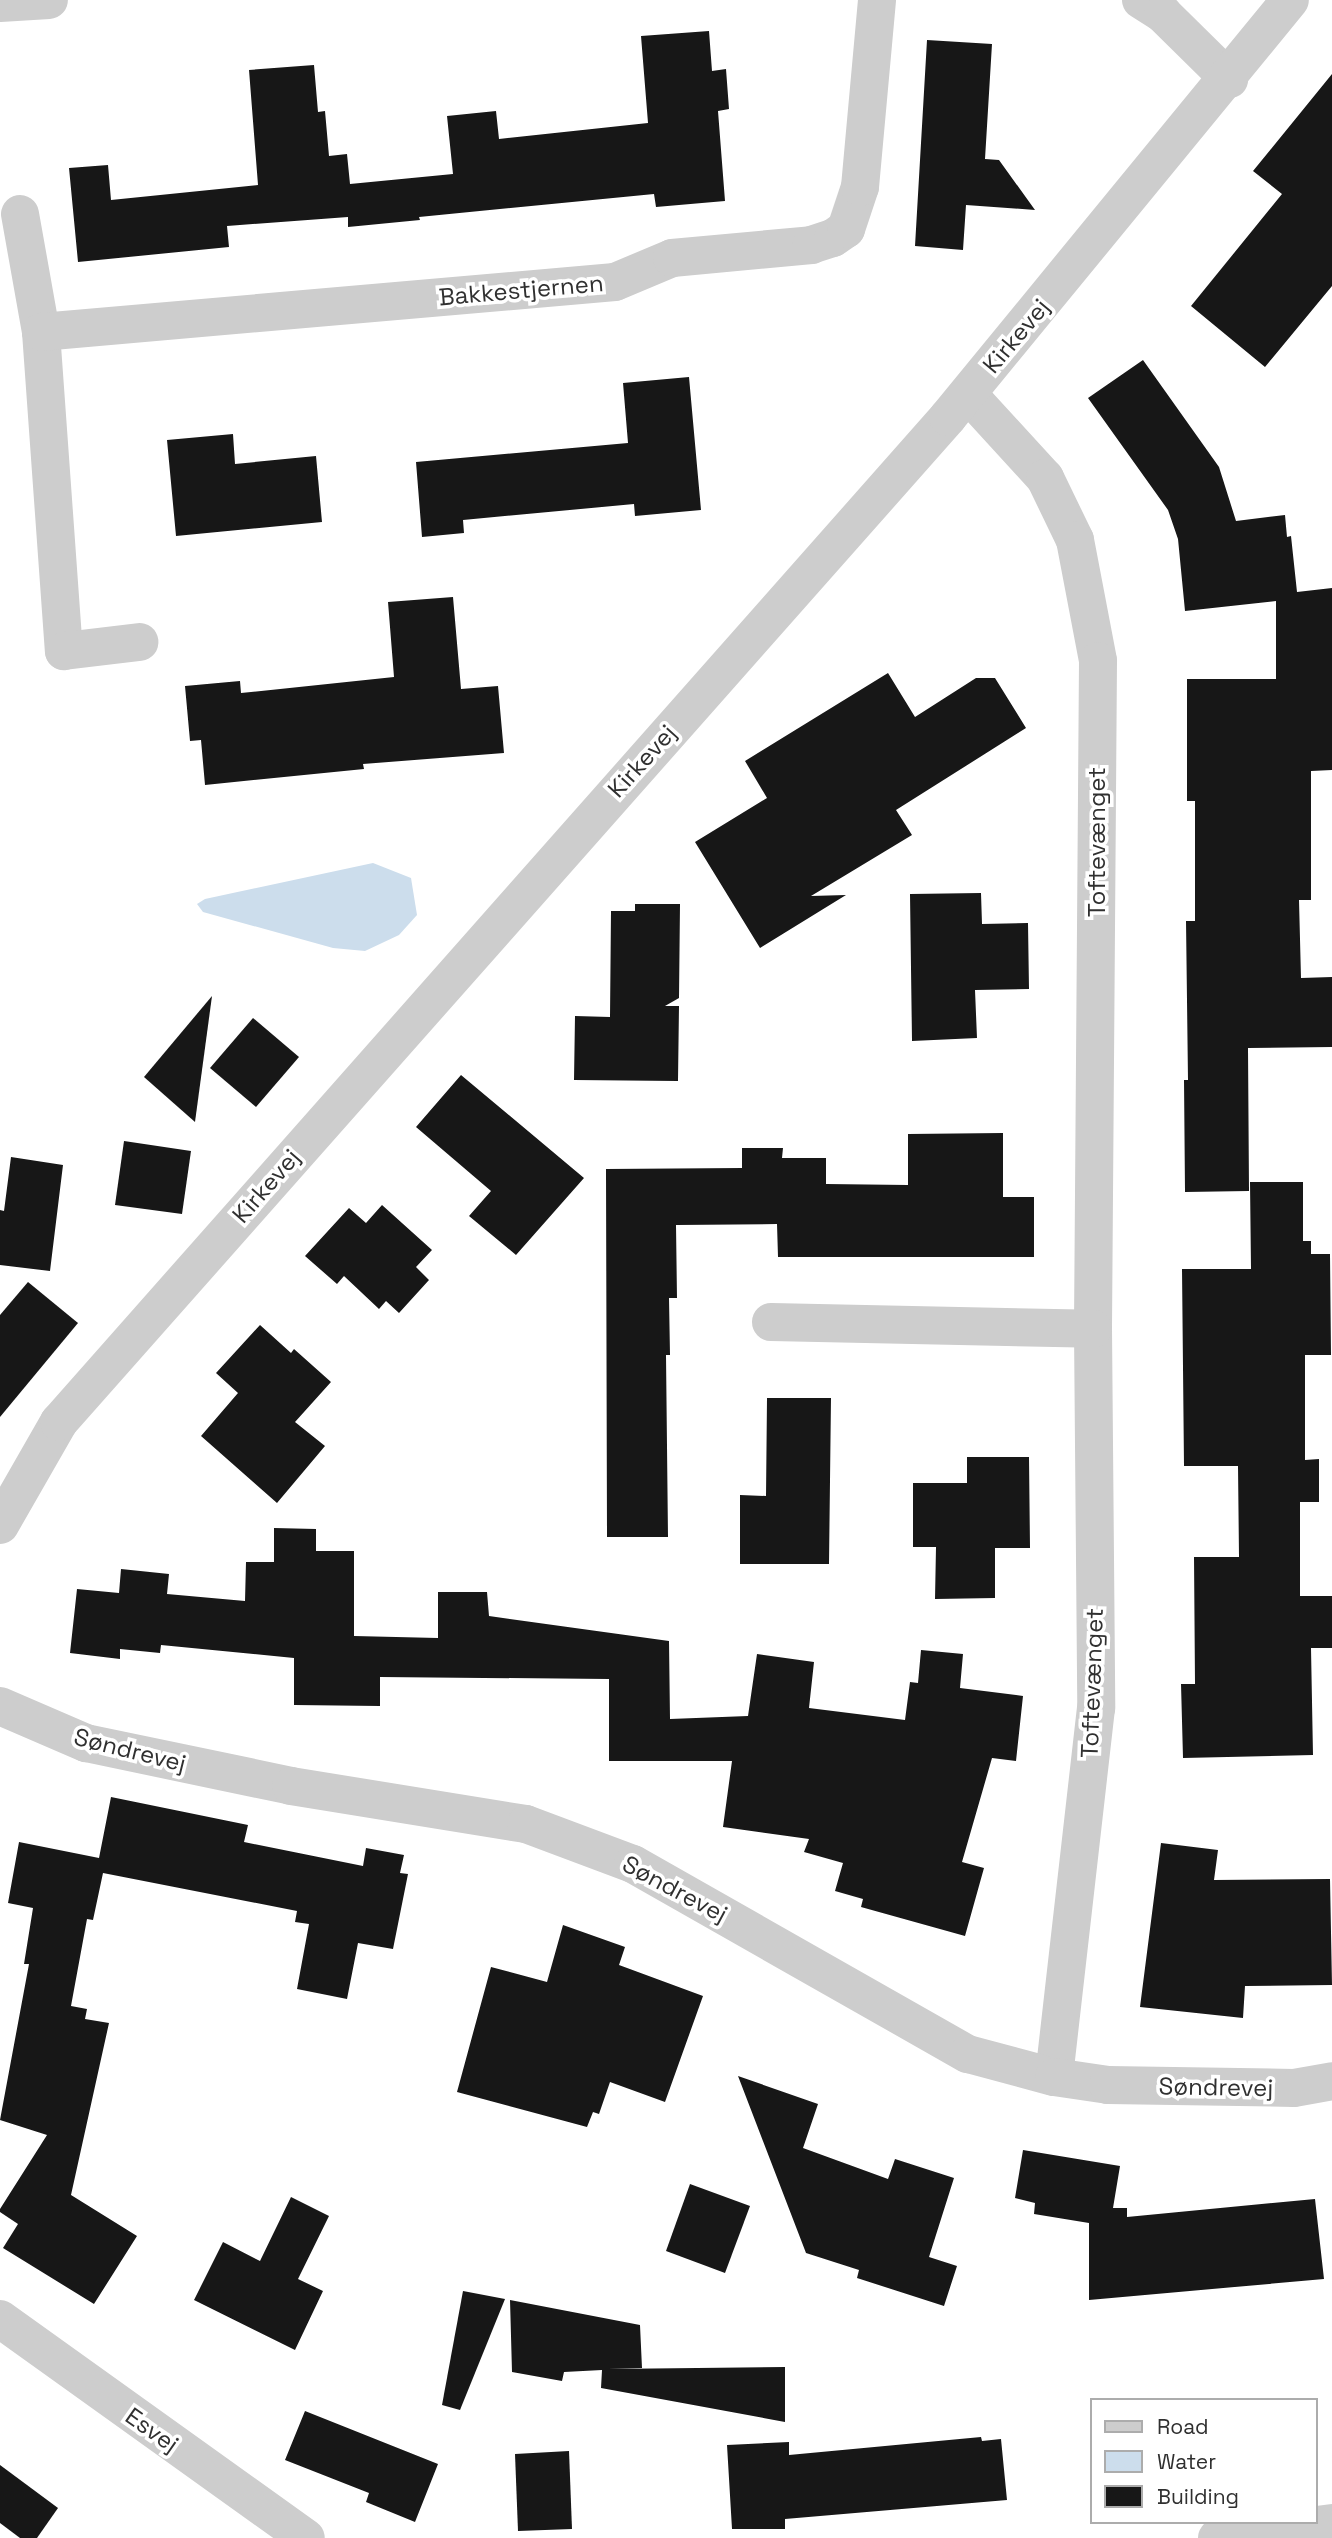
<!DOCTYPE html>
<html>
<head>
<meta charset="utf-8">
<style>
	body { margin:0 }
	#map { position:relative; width:1332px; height:2538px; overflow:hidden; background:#fff; font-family:"Space Grotesk",sans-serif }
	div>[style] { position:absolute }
	.water>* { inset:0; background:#ccddec }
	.building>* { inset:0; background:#171717 }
	.minor>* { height:38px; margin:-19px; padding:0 19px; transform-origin:19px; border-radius:19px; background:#cdcdcd }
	span { translate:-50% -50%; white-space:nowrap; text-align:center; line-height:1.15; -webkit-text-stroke:7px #fff; paint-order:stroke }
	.street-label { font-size:24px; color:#303030 }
	.legend { position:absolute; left:1090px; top:2398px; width:228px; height:126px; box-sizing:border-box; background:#fff; border:2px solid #acacac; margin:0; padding:9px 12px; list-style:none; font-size:21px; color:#303030 }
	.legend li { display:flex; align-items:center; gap:14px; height:35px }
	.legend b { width:35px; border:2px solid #acacac }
</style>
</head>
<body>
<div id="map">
	<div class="water">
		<div style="clip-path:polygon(373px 863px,411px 878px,417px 915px,399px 935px,365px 951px,333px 948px,203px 912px,197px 904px,205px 899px)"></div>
	</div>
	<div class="building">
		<div style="clip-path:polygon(709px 31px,712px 71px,726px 69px,729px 109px,718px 111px,725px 201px,656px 207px,654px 194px,419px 217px,420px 220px,348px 227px,348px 217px,227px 226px,229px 247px,78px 262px,69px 168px,108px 165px,111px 200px,258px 185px,249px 70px,314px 65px,318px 112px,325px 111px,329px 156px,347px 154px,350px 184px,453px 174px,447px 116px,496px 111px,499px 139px,648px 123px,641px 36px)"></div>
		<div style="clip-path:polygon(927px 40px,992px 44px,985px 159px,999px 160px,1035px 210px,966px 205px,963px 250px,915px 246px)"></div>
		<div style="clip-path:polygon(1332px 74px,1332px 286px,1265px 367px,1191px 306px,1282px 194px,1253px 171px)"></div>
		<div style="clip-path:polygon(1143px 360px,1219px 467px,1236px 521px,1285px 515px,1287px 537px,1291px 536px,1297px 592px,1332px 588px,1332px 770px,1311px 771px,1311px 900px,1299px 900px,1301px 978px,1332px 977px,1332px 1047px,1248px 1048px,1249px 1191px,1185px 1192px,1184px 1080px,1188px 1080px,1186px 921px,1195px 921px,1195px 801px,1187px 801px,1187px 679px,1276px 679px,1276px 601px,1185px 611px,1178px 539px,1168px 510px,1088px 398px)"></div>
		<div style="clip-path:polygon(689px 377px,701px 510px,635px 516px,634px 504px,463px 520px,464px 533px,422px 537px,416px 462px,628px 443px,623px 383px)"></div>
		<div style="clip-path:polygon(233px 434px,235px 464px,316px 456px,322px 522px,176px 536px,167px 440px)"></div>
		<div style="clip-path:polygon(453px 597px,461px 689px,498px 686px,504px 753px,363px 764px,364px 769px,205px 785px,201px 740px,190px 741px,185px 686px,240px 681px,241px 693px,394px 677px,388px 602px)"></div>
		<div style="clip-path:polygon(888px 673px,915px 717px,976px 678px,995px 678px,1026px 728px,896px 810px,912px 835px,811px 896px,846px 895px,760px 948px,695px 842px,767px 798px,745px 761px)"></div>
		<div style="clip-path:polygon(981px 893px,982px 924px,1028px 923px,1029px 989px,975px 990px,977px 1038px,912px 1041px,910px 894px)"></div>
		<div style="clip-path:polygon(635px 904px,680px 904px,679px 998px,665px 1006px,679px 1006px,678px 1081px,574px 1080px,575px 1016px,610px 1017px,611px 911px,635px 911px)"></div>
		<div style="clip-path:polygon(212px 996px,195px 1122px,144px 1077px)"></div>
		<div style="clip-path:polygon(253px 1018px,299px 1057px,256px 1107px,210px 1068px)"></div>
		<div style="clip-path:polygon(461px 1075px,584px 1178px,516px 1255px,469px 1216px,491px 1191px,416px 1127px)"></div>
		<div style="clip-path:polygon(1003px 1133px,1003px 1197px,1034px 1197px,1034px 1257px,778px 1257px,777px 1224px,676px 1225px,677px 1298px,669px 1298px,670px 1355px,666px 1355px,668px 1537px,607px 1537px,606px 1169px,742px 1168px,742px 1148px,783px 1148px,782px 1158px,826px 1158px,826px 1184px,908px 1185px,908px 1134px)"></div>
		<div style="clip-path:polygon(124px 1141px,191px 1151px,182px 1214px,115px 1205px)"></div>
		<div style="clip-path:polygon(11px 1157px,63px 1165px,50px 1271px,0 1265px,0 1210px,4px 1211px)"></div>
		<div style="clip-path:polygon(1250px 1182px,1303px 1182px,1303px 1241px,1311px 1241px,1311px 1254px,1330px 1254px,1331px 1355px,1305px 1355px,1305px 1460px,1319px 1459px,1319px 1502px,1300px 1502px,1300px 1596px,1332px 1596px,1332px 1648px,1311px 1648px,1313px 1755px,1183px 1758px,1181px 1684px,1195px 1684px,1194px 1557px,1239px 1557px,1238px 1466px,1184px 1466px,1182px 1269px,1251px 1269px)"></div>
		<div style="clip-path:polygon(382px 1205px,432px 1250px,416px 1267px,429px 1280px,399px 1313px,386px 1301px,379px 1309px,344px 1276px,337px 1284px,305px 1256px,349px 1208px,366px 1223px)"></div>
		<div style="clip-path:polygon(28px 1282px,78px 1323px,0 1417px,0 1315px)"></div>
		<div style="clip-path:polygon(260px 1325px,291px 1353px,294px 1349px,331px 1382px,295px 1422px,325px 1446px,277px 1503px,201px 1436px,238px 1393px,216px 1373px)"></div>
		<div style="clip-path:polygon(767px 1398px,831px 1398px,829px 1564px,740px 1564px,740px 1495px,766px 1496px)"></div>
		<div style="clip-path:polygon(967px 1457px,1029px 1457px,1030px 1548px,995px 1548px,995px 1598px,935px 1599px,936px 1547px,913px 1547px,913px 1483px,967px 1483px)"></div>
		<div style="clip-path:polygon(274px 1528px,316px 1529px,316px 1551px,354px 1551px,354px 1636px,438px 1638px,438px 1592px,487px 1592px,489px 1616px,669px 1641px,670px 1719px,748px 1716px,757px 1654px,814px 1662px,809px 1708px,905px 1720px,910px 1682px,918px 1683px,921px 1650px,963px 1654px,960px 1688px,1023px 1696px,1016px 1761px,992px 1758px,962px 1862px,984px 1868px,965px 1936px,861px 1907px,863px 1899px,835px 1891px,843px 1863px,804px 1852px,809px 1839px,723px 1827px,732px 1761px,609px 1761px,609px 1679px,380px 1677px,380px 1706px,294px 1705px,294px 1658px,161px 1645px,160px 1653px,120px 1649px,120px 1659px,70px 1653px,77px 1589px,119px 1593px,121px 1569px,169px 1574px,167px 1594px,245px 1601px,246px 1562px,274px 1562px)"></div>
		<div style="clip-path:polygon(111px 1797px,248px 1825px,244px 1842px,363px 1866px,366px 1848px,404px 1855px,400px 1873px,408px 1874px,393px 1949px,358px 1943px,347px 1999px,297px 1989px,309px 1924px,295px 1922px,297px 1911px,103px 1873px,93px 1920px,87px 1919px,71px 2006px,87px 2009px,85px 2019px,109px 2023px,71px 2195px,137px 2236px,94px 2304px,3px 2248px,18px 2224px,0 2212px,0 2209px,47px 2135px,0 2120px,29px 1964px,24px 1964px,33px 1908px,8px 1903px,19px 1842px,99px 1858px)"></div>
		<div style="clip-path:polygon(1161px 1843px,1218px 1850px,1214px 1880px,1330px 1879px,1332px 1985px,1245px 1986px,1243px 2018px,1140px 2007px)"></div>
		<div style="clip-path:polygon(563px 1925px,625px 1947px,619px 1965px,703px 1996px,665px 2102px,610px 2082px,599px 2114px,593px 2112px,587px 2127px,457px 2092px,491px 1967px,547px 1982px)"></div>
		<div style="clip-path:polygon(738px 2076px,818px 2104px,803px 2148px,888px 2179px,895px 2159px,954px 2178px,929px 2257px,957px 2266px,944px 2306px,857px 2278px,859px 2270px,806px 2253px)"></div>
		<div style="clip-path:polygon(1023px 2150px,1120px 2166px,1113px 2208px,1127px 2208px,1127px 2217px,1315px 2199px,1324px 2279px,1089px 2300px,1089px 2223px,1034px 2214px,1035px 2203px,1015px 2198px)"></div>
		<div style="clip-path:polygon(690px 2184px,750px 2206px,725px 2273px,666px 2251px)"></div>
		<div style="clip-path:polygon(291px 2197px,329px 2216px,298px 2279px,323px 2291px,295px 2350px,194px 2300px,223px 2242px,260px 2261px)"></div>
		<div style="clip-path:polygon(463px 2291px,505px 2299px,460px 2410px,442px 2405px)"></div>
		<div style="clip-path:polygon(510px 2300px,640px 2325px,642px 2368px,608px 2369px,785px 2367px,785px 2422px,601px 2388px,602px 2370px,564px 2372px,562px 2381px,512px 2372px)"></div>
		<div style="clip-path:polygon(305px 2411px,438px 2464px,415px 2522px,366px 2502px,369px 2493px,285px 2460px)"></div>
		<div style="clip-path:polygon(981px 2437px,982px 2441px,1001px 2439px,1007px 2500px,785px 2519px,785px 2529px,732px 2529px,727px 2445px,789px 2442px,789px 2455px)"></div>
		<div style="clip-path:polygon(569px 2451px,572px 2529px,518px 2531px,515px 2454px)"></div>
		<div style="clip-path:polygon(0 2465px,58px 2508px,37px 2538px,20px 2538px,0 2523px)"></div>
	</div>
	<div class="minor">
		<div style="left:1141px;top:0;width:26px;rotate:32deg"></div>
		<div style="left:1163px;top:14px;width:93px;rotate:44.6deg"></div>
		<div style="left:0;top:3px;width:49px;rotate:-3.5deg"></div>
		<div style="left:20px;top:214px;width:120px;rotate:79.9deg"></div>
		<div style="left:41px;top:332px;width:320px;rotate:85.9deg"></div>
		<div style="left:64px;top:651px;width:76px;rotate:-6.8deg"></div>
		<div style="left:41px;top:332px;width:576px;rotate:-4.98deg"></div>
		<div style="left:615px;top:282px;width:62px;rotate:-22.8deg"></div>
		<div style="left:672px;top:258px;width:140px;rotate:-5.3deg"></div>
		<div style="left:811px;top:245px;width:23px;rotate:-18deg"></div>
		<div style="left:833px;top:238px;width:16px;rotate:-35deg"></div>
		<div style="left:846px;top:229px;width:44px;rotate:-71.6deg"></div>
		<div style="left:860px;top:187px;width:188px;rotate:-84.8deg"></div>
		<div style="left:968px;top:394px;width:114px;rotate:47.5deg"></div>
		<div style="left:1045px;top:478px;width:69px;rotate:64.2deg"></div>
		<div style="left:1075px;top:540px;width:123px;rotate:79.2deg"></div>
		<div style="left:1098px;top:661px;width:668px;rotate:90.43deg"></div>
		<div style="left:1093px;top:1329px;width:379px;rotate:89.5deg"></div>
		<div style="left:1096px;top:1708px;width:371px;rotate:96.5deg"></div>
		<div style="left:771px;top:1322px;width:322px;rotate:1.2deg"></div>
		<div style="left:0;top:1525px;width:119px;rotate:-60.2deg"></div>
		<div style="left:59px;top:1422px;width:1342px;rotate:-48.5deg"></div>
		<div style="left:948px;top:417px;width:539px;rotate:-50.64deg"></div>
		<div style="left:0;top:1706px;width:94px;rotate:23.3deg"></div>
		<div style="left:86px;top:1743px;width:209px;rotate:11.8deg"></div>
		<div style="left:291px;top:1786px;width:238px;rotate:9.2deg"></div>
		<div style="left:526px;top:1824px;width:114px;rotate:20.5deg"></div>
		<div style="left:633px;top:1864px;width:385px;rotate:29.6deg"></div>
		<div style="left:968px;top:2054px;width:89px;rotate:15deg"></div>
		<div style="left:1054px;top:2077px;width:55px;rotate:8.4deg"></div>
		<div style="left:1108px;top:2085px;width:186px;rotate:0.9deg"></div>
		<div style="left:1294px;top:2088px;width:39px;rotate:-10deg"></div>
		<div style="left:0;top:2319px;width:376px;rotate:35.6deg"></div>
		<div style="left:1217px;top:2538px;width:116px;rotate:-7.4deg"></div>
	</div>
	<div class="street-label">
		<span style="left:521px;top:290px;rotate:-5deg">Bakkestjernen</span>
		<span style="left:1016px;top:336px;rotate:-50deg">Kirkevej</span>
		<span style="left:642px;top:761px;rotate:-48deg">Kirkevej</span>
		<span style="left:1097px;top:842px;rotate:-90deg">Toftevænget</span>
		<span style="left:266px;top:1186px;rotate:-49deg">Kirkevej</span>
		<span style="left:1092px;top:1683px;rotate:-88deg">Toftevænget</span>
		<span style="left:130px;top:1750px;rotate:14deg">Søndrevej</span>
		<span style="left:675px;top:1889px;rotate:28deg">Søndrevej</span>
		<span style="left:1216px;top:2087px;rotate:1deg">Søndrevej</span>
		<span style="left:152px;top:2430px;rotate:35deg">Esvej</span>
	</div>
	<ul class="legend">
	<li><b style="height:9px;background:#cdcdcd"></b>Road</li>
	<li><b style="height:19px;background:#ccddec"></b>Water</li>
	<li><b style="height:19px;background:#171717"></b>Building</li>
	</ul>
</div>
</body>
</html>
